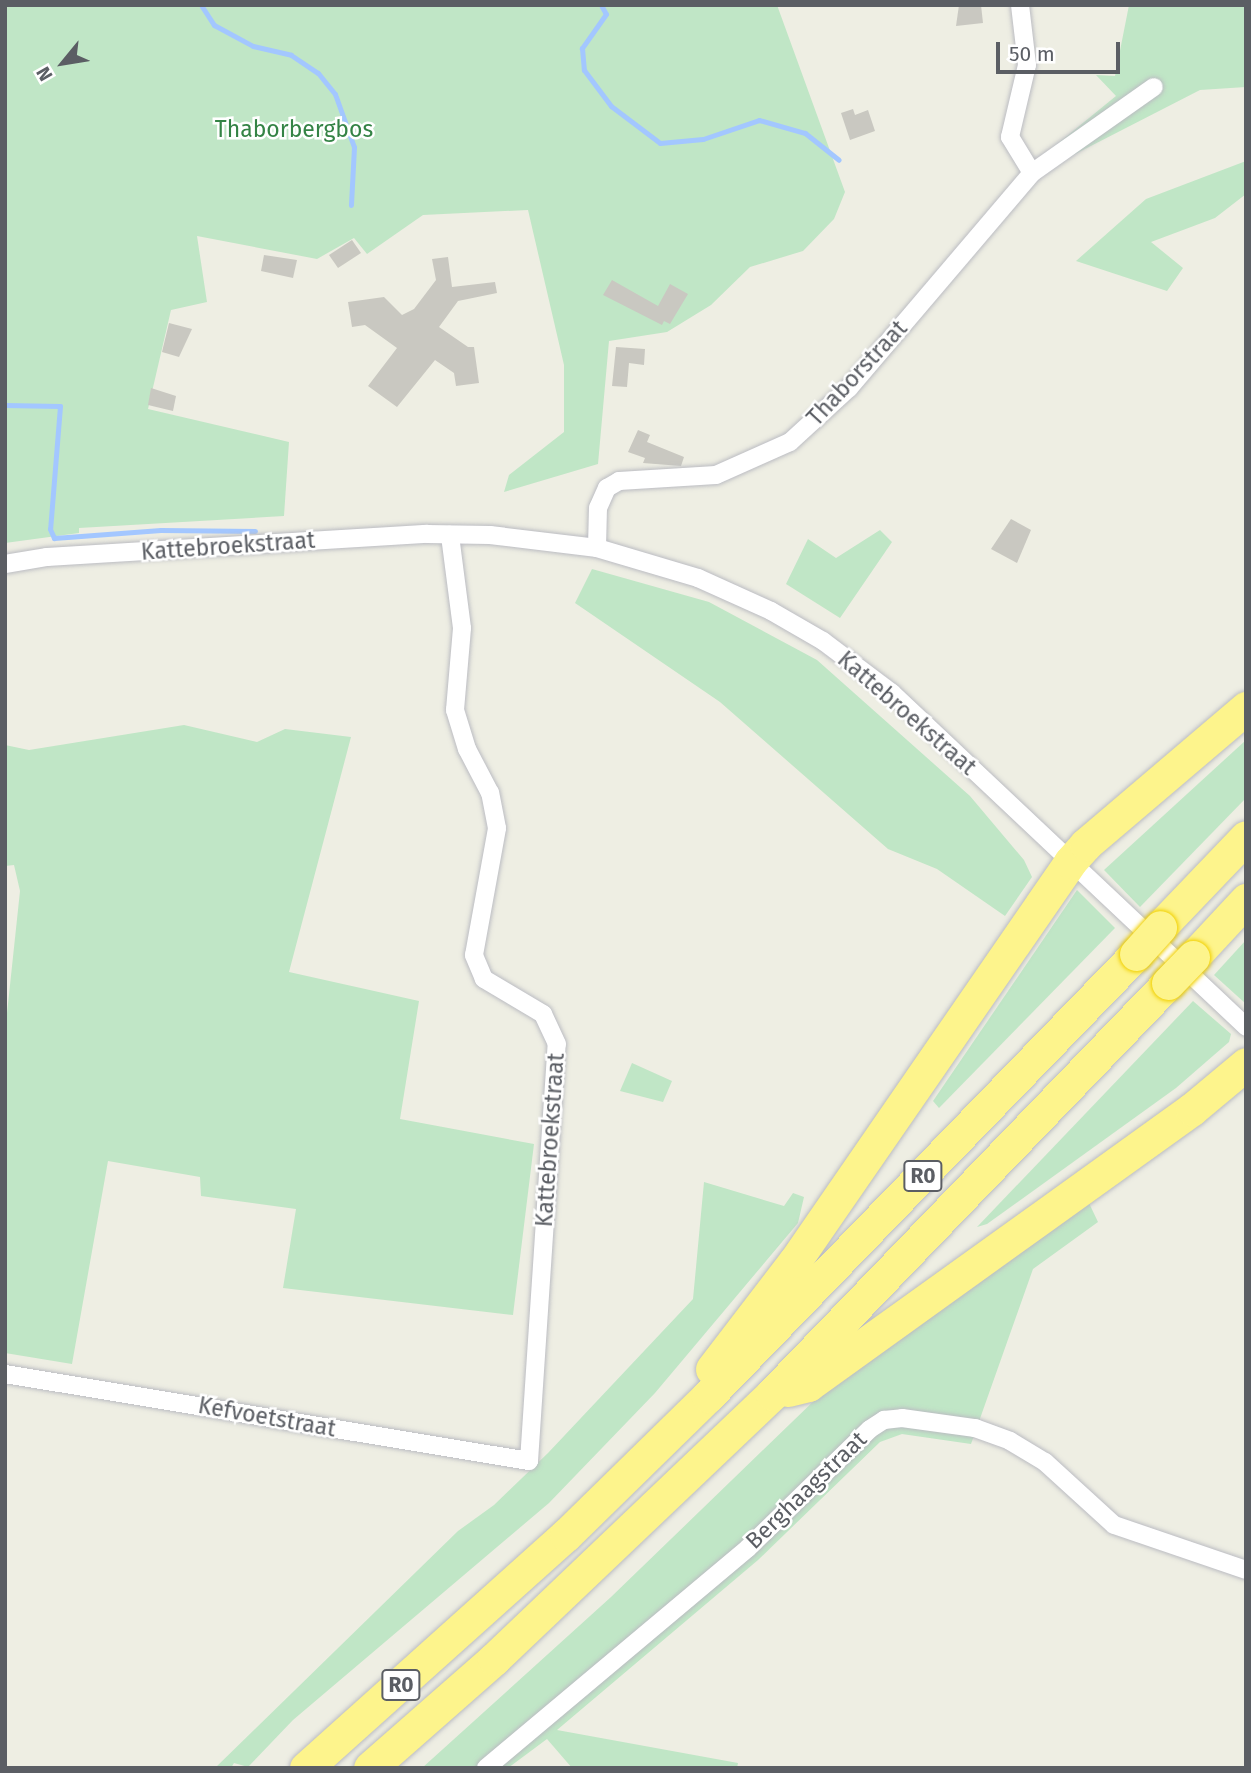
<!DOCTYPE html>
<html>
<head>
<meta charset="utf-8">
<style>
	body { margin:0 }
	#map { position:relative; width:1251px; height:1773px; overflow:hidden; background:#eeeee3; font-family:"Fira Sans",sans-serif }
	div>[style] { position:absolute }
	.green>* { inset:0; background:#c0e6c6 }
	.stream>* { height:5px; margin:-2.5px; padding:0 2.5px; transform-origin:2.5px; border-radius:2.5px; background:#a3c7ff }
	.building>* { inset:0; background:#c9c8c1 }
	.roads { filter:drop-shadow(0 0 2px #bbbcc2) drop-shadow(0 0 2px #bbbcc2) }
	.minor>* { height:18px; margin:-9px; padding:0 9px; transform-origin:9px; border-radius:9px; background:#fff }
	.motorway>* { height:33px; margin:-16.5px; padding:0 16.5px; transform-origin:16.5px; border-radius:16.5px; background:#fdf48c }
	.bridges { filter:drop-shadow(0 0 2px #f1d000) drop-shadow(0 0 2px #f1d000) }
	.motorway-bridge>* { height:33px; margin:-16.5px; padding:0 16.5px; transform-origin:16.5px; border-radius:16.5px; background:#fdf48c }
	span { translate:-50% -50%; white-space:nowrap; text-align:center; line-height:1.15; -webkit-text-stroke:5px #fff; paint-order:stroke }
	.shield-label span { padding:2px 5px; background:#fff; border:2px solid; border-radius:5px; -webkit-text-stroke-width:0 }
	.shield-label { font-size:21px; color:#5b5e64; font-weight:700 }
	.park-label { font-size:23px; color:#348345 }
	.street-label { font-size:23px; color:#5b5e64 }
	.frame { position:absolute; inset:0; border:7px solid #5b5e64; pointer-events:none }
	.north { position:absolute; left:28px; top:28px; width:70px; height:70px; -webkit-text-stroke:5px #fff; paint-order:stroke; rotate:240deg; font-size:19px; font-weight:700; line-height:28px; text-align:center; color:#5b5e64 }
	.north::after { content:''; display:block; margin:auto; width:24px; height:32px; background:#5b5e64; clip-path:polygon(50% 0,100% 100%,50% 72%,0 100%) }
	.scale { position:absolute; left:996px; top:42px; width:124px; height:32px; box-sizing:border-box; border:4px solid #5b5e64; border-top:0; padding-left:9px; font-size:21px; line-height:24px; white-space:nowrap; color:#5b5e64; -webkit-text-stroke:5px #fff; paint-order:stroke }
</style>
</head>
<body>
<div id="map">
	<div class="green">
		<div style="clip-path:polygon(5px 5px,777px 5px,845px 192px,834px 219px,803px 251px,750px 267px,711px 305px,667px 332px,609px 341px,598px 464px,504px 492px,509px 475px,564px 432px,564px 365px,528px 210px,423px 215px,367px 254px,354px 238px,317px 259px,197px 236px,207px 302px,171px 310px,148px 409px,289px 442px,284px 516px,79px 528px,79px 533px,5px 543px)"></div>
		<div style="clip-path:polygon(1129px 5px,1246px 5px,1246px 87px,1200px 90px,1046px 169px,1040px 158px,1116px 96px,1096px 75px,1115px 76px)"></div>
		<div style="clip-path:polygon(1246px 161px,1246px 194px,1215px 218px,1151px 242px,1183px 268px,1167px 291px,1076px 261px,1146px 199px)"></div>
		<div style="clip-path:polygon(880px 530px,892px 542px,840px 618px,786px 584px,808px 539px,836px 558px)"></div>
		<div style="clip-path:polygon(592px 569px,709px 602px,817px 660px,970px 796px,1024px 860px,1032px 877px,1005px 916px,937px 869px,888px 849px,720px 702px,575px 603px)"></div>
		<div style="clip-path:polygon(184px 725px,257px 742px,285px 729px,351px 737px,289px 972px,419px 1001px,400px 1119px,534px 1144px,513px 1315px,283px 1288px,296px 1209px,201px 1196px,200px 1177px,108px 1161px,72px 1364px,5px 1353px,5px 1032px,20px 891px,14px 865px,5px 866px,5px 745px,29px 750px)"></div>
		<div style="clip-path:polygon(1246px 740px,1246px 798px,1140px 907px,1104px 870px)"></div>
		<div style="clip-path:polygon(1077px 890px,1115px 928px,939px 1108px,933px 1101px)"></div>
		<div style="clip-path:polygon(1246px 940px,1246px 1004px,1214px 975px)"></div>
		<div style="clip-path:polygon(1193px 1001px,1231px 1034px,1229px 1042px,1176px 1088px,987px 1224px,977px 1227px)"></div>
		<div style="clip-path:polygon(632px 1063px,672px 1081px,663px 1102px,620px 1091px)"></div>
		<div style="clip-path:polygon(704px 1182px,784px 1206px,793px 1193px,804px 1197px,798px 1223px,655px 1393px,549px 1503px,293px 1720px,248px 1767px,234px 1763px,231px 1768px,215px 1768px,458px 1531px,494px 1505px,548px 1453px,693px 1299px)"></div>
		<div style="clip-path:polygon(1088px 1201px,1098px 1222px,1033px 1269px,971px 1444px,902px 1434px,880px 1442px,758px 1560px,557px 1730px,738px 1763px,737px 1768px,572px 1768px,547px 1739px,508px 1768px,422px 1768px,611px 1597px,821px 1394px)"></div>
	</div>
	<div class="stream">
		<div style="left:201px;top:5px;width:24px;rotate:57deg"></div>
		<div style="left:214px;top:25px;width:44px;rotate:28.3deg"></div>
		<div style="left:253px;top:46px;width:39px;rotate:13deg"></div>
		<div style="left:291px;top:55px;width:32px;rotate:34deg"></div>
		<div style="left:318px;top:73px;width:27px;rotate:51deg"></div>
		<div style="left:335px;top:94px;width:56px;rotate:70.3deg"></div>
		<div style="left:354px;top:147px;width:58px;rotate:93deg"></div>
		<div style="left:601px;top:5px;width:10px;rotate:61deg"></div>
		<div style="left:606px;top:14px;width:42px;rotate:125.2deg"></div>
		<div style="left:582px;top:48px;width:22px;rotate:85deg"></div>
		<div style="left:584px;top:70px;width:45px;rotate:53.1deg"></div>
		<div style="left:611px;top:106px;width:61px;rotate:37.1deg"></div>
		<div style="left:660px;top:143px;width:43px;rotate:-5.3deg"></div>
		<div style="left:703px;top:139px;width:59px;rotate:-18.7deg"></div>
		<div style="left:759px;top:120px;width:48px;rotate:15.8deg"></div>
		<div style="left:805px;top:133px;width:43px;rotate:38.5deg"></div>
		<div style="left:5px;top:405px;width:55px;rotate:1deg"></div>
		<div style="left:60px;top:406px;width:123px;rotate:94.6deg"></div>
		<div style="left:50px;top:529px;width:10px;rotate:66deg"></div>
		<div style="left:54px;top:538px;width:107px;rotate:-4.3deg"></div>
		<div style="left:161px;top:530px;width:94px;rotate:0.6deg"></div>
	</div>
	<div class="building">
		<div style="clip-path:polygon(959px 5px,981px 5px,983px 23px,956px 26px)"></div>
		<div style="clip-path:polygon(853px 109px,855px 115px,868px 110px,875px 131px,850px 140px,841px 113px)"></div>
		<div style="clip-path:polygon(352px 240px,361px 253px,338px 268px,329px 255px)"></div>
		<div style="clip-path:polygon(264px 255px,297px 260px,293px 278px,261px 271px)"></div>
		<div style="clip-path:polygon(448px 257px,452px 287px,495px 282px,497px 293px,458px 301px,439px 327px,468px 347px,474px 347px,479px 383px,456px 386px,454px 373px,435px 360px,397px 407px,368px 386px,397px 348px,365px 325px,352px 327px,348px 302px,384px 297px,402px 315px,414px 309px,436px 280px,432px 259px)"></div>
		<div style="clip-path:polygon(612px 280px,658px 306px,670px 284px,688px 294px,670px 324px,664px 321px,662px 325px,603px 295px)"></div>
		<div style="clip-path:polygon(169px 323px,192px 329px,179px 357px,162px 352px)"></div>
		<div style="clip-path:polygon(616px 347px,645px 349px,644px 365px,629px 363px,627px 387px,612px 386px)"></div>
		<div style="clip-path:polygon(151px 388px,176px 396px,173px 411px,148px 405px)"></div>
		<div style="clip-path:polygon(638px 430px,650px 435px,647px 442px,684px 457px,681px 466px,643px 463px,645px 458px,628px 452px)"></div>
		<div style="clip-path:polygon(1011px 519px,1031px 530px,1017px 563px,991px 549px)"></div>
	</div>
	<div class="roads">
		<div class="minor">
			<div style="left:1020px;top:5px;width:60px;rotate:83.3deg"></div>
			<div style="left:1027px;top:65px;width:74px;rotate:103.3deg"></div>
			<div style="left:1010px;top:137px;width:42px;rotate:58.6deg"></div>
			<div style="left:597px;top:548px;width:40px;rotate:-88.6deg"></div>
			<div style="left:598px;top:508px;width:22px;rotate:-66deg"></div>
			<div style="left:607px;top:488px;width:14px;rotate:-30deg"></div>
			<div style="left:619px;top:481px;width:97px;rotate:-3.5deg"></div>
			<div style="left:716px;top:475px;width:81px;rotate:-24deg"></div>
			<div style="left:790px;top:442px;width:80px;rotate:-42.5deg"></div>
			<div style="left:849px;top:388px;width:282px;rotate:-49.6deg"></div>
			<div style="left:1032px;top:173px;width:149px;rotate:-35.2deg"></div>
			<div style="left:5px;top:564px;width:43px;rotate:-9.5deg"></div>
			<div style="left:47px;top:557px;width:381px;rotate:-3.5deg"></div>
			<div style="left:427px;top:534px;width:63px;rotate:0.9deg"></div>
			<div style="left:490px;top:535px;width:108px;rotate:6.9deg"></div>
			<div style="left:597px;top:548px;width:105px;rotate:16.5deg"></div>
			<div style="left:698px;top:578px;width:80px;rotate:24.3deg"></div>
			<div style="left:771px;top:611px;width:60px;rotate:30deg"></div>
			<div style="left:823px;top:641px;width:86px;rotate:37deg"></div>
			<div style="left:892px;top:693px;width:487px;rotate:43.3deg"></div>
			<div style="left:5px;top:1374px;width:531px;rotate:9.43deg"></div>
			<div style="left:529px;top:1461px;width:418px;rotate:-86.2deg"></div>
			<div style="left:557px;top:1044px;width:33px;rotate:-115deg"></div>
			<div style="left:543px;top:1014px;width:69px;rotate:-149.3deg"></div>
			<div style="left:484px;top:979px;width:26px;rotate:-113deg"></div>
			<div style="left:474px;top:955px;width:129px;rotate:-79.7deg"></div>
			<div style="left:497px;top:828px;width:36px;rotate:-101deg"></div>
			<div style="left:490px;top:793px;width:50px;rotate:-117.6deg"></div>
			<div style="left:467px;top:749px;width:41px;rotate:-107.1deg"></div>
			<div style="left:455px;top:710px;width:82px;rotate:-85.1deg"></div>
			<div style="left:462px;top:628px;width:94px;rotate:-97.4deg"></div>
			<div style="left:486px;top:1768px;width:342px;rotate:-40deg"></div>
			<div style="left:748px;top:1548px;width:170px;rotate:-44.3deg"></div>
			<div style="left:870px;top:1429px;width:17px;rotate:-33deg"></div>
			<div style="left:884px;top:1420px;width:18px;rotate:-6deg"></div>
			<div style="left:902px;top:1418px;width:74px;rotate:7.8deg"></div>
			<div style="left:975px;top:1428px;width:37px;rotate:20deg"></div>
			<div style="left:1010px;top:1441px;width:41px;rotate:31deg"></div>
			<div style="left:1045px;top:1462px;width:93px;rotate:42.4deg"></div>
			<div style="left:1114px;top:1525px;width:139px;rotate:18.8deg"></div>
		</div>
		<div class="motorway">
			<div style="left:1160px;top:927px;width:124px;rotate:-46.3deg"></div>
			<div style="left:1193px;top:957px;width:78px;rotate:-47.1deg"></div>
			<div style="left:712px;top:1369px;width:136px;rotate:-52.5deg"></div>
			<div style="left:795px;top:1261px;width:485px;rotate:-55.4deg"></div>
			<div style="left:1070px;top:862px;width:24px;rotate:-48deg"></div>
			<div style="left:1086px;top:844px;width:210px;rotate:-40.4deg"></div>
			<div style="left:788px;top:1390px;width:21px;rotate:-14deg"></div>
			<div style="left:808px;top:1385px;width:473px;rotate:-35.7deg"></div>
			<div style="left:1192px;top:1109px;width:70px;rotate:-39.8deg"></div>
			<div style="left:306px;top:1768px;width:349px;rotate:-41.9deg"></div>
			<div style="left:566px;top:1535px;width:199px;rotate:-44.4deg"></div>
			<div style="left:708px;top:1396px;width:615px;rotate:-45.92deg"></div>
			<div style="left:370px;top:1768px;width:165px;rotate:-41.3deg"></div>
			<div style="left:494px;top:1659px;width:384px;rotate:-43.6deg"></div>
			<div style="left:772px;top:1394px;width:571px;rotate:-46.06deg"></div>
		</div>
	</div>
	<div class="bridges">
		<div class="motorway-bridge">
			<div style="left:1136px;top:954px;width:36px;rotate:-48deg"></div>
			<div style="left:1168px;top:983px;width:36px;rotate:-46deg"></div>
		</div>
	</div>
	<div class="shield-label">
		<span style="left:923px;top:1176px">R0</span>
		<span style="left:401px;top:1685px">R0</span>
	</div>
	<div class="park-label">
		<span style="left:294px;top:129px">Thaborbergbos</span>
	</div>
	<div class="street-label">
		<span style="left:857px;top:373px;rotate:-47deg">Thaborstraat</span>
		<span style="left:228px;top:546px;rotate:-4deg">Kattebroekstraat</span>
		<span style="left:907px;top:713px;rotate:41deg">Kattebroekstraat</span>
		<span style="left:550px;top:1140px;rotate:-86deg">Kattebroekstraat</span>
		<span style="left:267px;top:1417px;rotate:10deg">Kefvoetstraat</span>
		<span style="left:806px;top:1490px;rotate:-44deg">Berghaagstraat</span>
	</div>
	<div class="frame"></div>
	<div class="north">N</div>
	<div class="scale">50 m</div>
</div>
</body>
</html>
